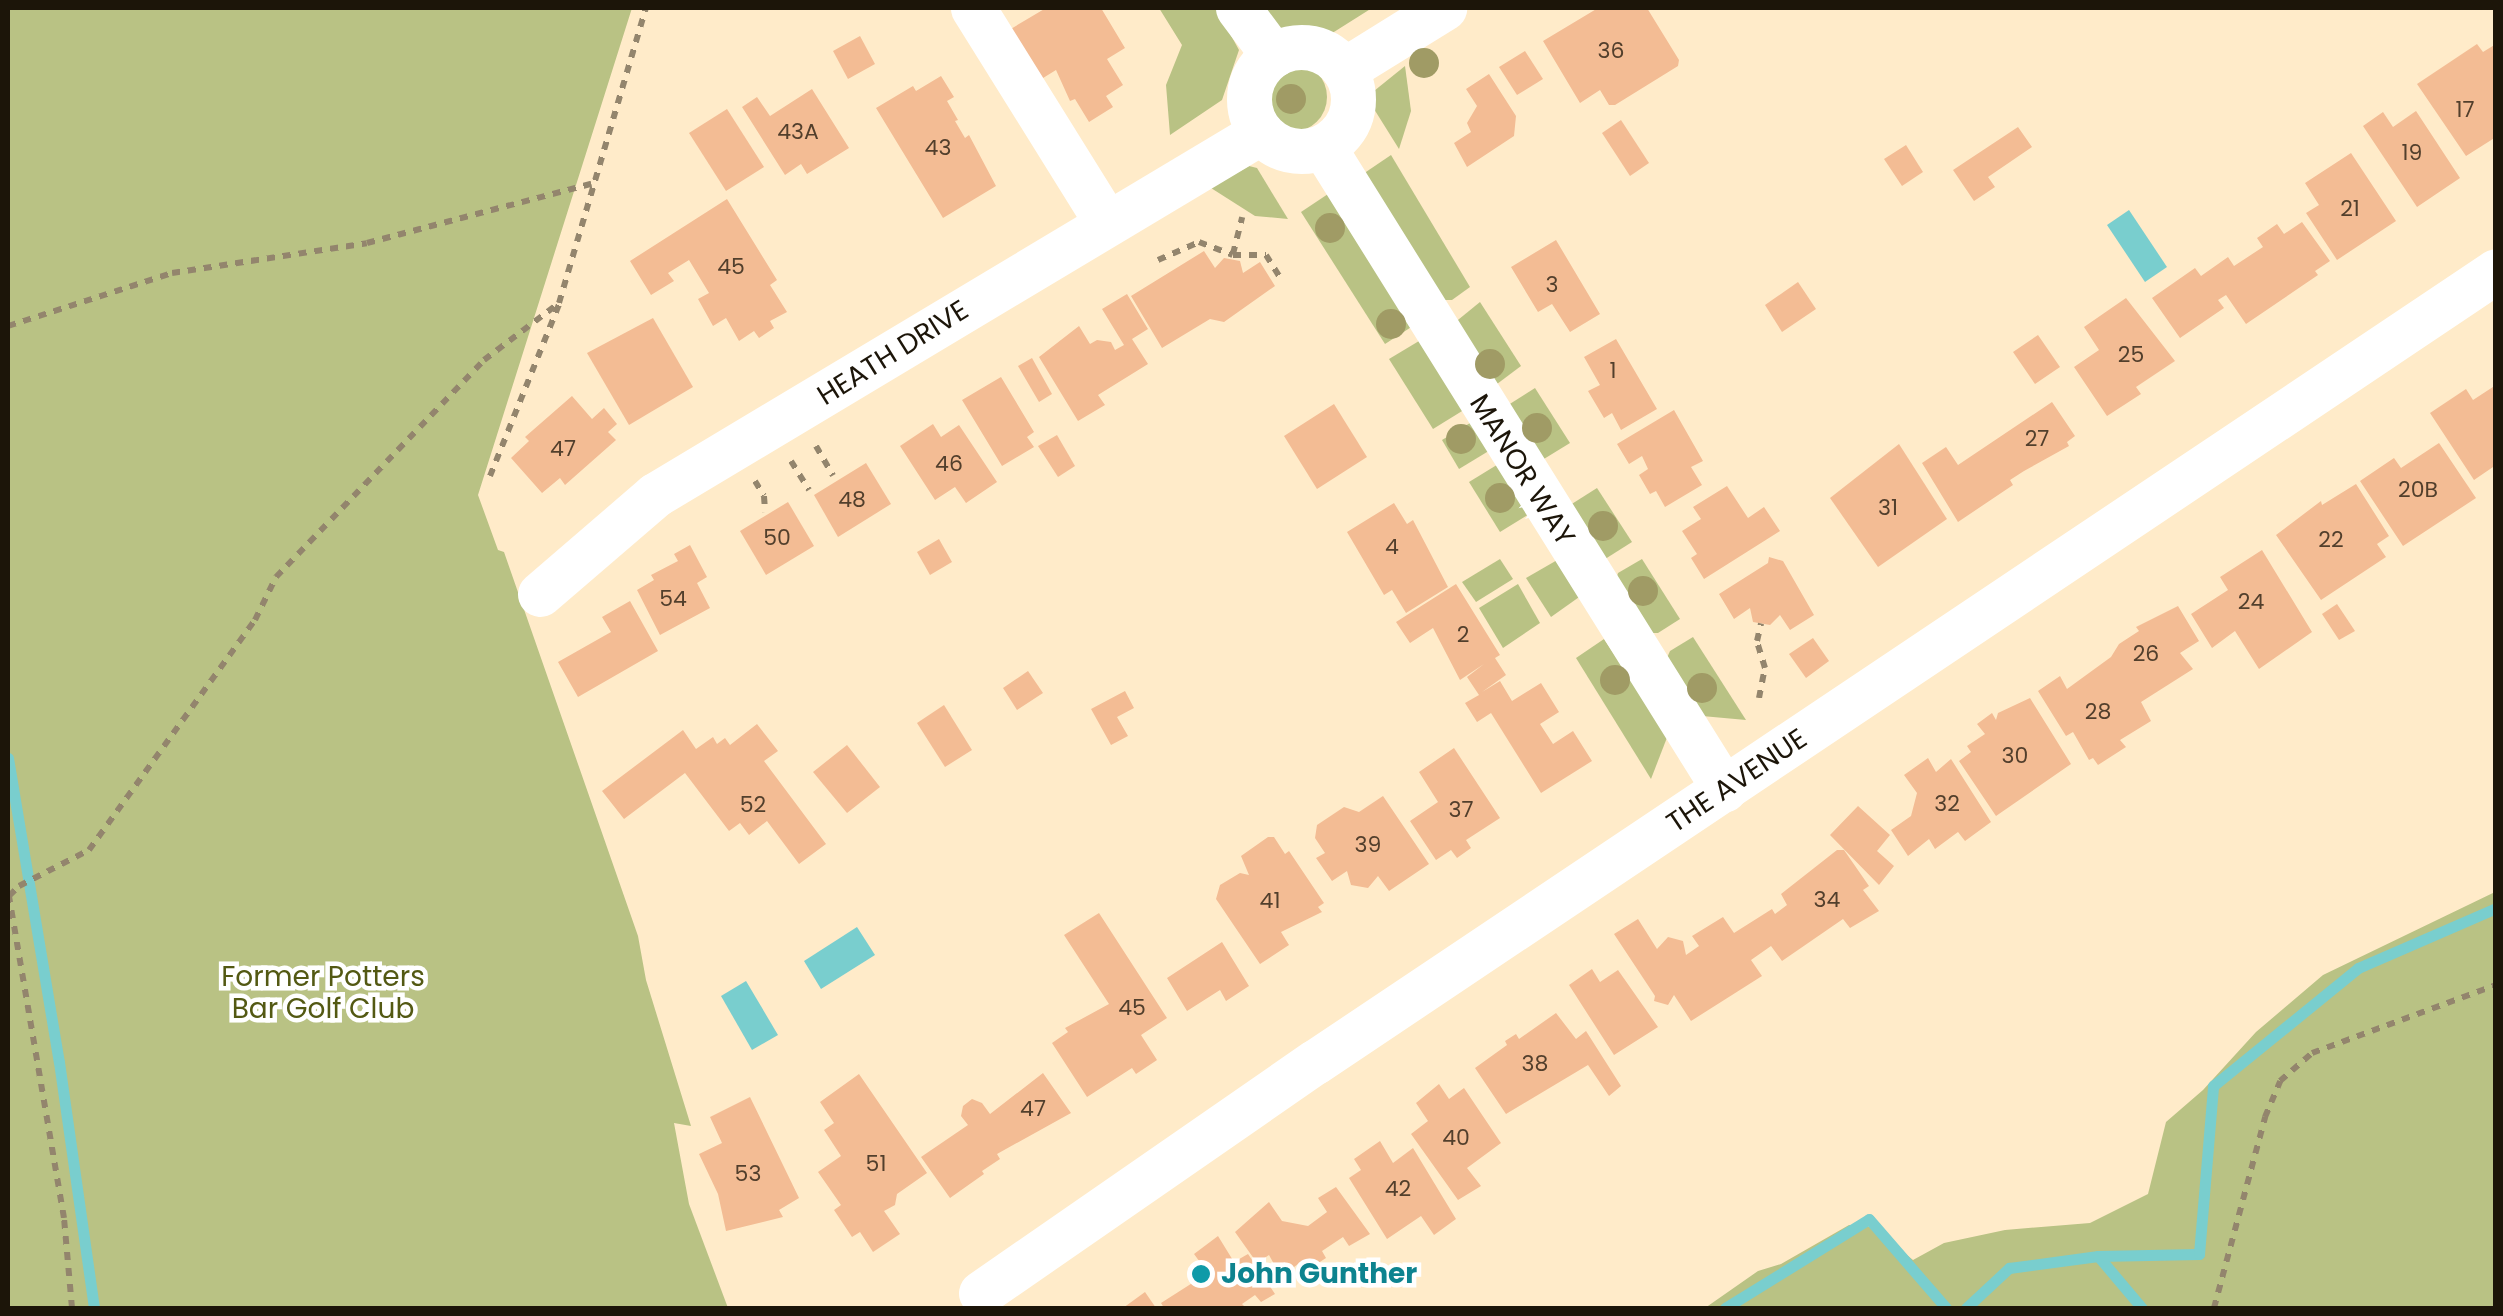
<!DOCTYPE html>
<html>
<head>
<meta charset="utf-8">
<style>
	body { margin:0 }
	#map { position:relative; width:2503px; height:1316px; overflow:hidden; background:#ffebc9; font-family:Poppins,sans-serif }
	div>[style] { position:absolute }
	.green>* { inset:0; background:#b9c284 }
	.round { border-radius:50% }
	.water>* { inset:0; background:#79cece }
	.stream>* { height:11px; margin:-5.5px; padding:0 5.5px; transform-origin:5.5px; border-radius:5.5px; background:#79cece }
	.building>* { inset:0; background:#f3bc94 }
	.path>* { height:6px; margin-top:-3px; transform-origin:0; background:repeating-linear-gradient(90deg,#93856d 0 8px,transparent 0 16px) }
	.minor>* { height:45px; margin:-22.5px; padding:0 22.5px; transform-origin:22.5px; border-radius:22.5px; background:#fff }
	.minor>.ring { margin:-22.5px; padding:0; box-sizing:content-box; background:none; border:45px solid #fff; border-radius:50% }
	.trees>* { width:30px; height:30px; margin:-15px; border-radius:50%; background:#a09b65 }
	.dots>* { width:28px; height:28px; translate:-50% -50%; box-sizing:border-box; border:5px solid #fff; border-radius:50% }
	span { translate:-50% -50%; white-space:nowrap; text-align:center; line-height:1.15; -webkit-text-stroke:9px #fff; paint-order:stroke }
	.number-label { font-size:22px; color:#523f2c }
	.number-label span { -webkit-text-stroke-width:0 }
	.street-label { font-size:28px; color:#1c1509 }
	.park-label { font-size:28px; color:#535913 }
	.culture-label { font-size:28px; color:#0d838f; font-weight:700 }
	.left { translate:0 -50%; text-align:left }
	.frame { position:absolute; inset:0; border:10px solid #1c1509; pointer-events:none }
</style>
</head>
<body>
<div id="map">
	<div class="green">
		<div style="clip-path:polygon(8px 8px,632px 8px,478px 495px,498px 550px,504px 552px,638px 936px,646px 980px,691px 1126px,674px 1123px,689px 1204px,728px 1308px,8px 1308px)"></div>
		<div style="clip-path:polygon(1159px 8px,1216px 8px,1239px 50px,1222px 100px,1170px 135px,1166px 85px,1182px 45px)"></div>
		<div style="clip-path:polygon(1253px 8px,1372px 8px,1326px 37px,1296px 28px,1280px 30px)"></div>
		<div class="round" style="left:1257px;top:62px;width:70px;height:70px"></div>
		<div style="clip-path:polygon(1405px 66px,1411px 111px,1399px 149px,1374px 109px,1374px 91px)"></div>
		<div style="clip-path:polygon(1391px 155px,1470px 287px,1452px 300px,1439px 300px,1360px 176px)"></div>
		<div style="clip-path:polygon(1249px 166px,1257px 168px,1288px 219px,1255px 216px,1211px 188px)"></div>
		<div style="clip-path:polygon(1331px 192px,1416px 324px,1385px 344px,1301px 212px)"></div>
		<div style="clip-path:polygon(1480px 302px,1521px 366px,1493px 387px,1453px 324px)"></div>
		<div style="clip-path:polygon(1424px 338px,1467px 408px,1433px 429px,1389px 359px)"></div>
		<div style="clip-path:polygon(1535px 388px,1570px 443px,1539px 462px,1505px 407px)"></div>
		<div style="clip-path:polygon(1475px 420px,1492px 449px,1459px 469px,1442px 440px)"></div>
		<div style="clip-path:polygon(1500px 463px,1531px 513px,1500px 532px,1469px 482px)"></div>
		<div style="clip-path:polygon(1597px 488px,1632px 542px,1602px 561px,1567px 507px)"></div>
		<div style="clip-path:polygon(1500px 559px,1513px 579px,1476px 602px,1462px 582px)"></div>
		<div style="clip-path:polygon(1559px 559px,1582px 595px,1551px 617px,1526px 578px)"></div>
		<div style="clip-path:polygon(1642px 559px,1680px 619px,1658px 633px,1648px 633px,1615px 583px,1618px 573px)"></div>
		<div style="clip-path:polygon(1518px 584px,1540px 623px,1503px 648px,1479px 608px)"></div>
		<div style="clip-path:polygon(1693px 637px,1746px 720px,1702px 716px,1666px 660px,1670px 651px)"></div>
		<div style="clip-path:polygon(1604px 639px,1668px 735px,1651px 779px,1576px 658px)"></div>
		<div style="clip-path:polygon(2495px 892px,2495px 1308px,1705px 1308px,1758px 1271px,1781px 1264px,1849px 1225px,1873px 1227px,1913px 1260px,1944px 1243px,2005px 1230px,2090px 1223px,2148px 1194px,2166px 1122px,2203px 1090px,2256px 1032px,2323px 975px)"></div>
	</div>
	<div class="water">
		<div style="clip-path:polygon(2129px 210px,2167px 267px,2145px 282px,2107px 225px)"></div>
		<div style="clip-path:polygon(857px 927px,875px 955px,821px 989px,804px 961px)"></div>
		<div style="clip-path:polygon(746px 981px,778px 1035px,752px 1050px,721px 996px)"></div>
	</div>
	<div class="stream">
		<div style="left:8px;top:758px;width:308px;rotate:80.5deg"></div>
		<div style="left:59px;top:1062px;width:248px;rotate:81.9deg"></div>
		<div style="left:2098px;top:1256px;width:68px;rotate:49.8deg"></div>
		<div style="left:1725px;top:1308px;width:169px;rotate:-31.7deg"></div>
		<div style="left:1869px;top:1219px;width:118px;rotate:49.1deg"></div>
		<div style="left:1966px;top:1308px;width:59px;rotate:-42.9deg"></div>
		<div style="left:2009px;top:1268px;width:90px;rotate:-7.7deg"></div>
		<div style="left:2098px;top:1256px;width:101px;rotate:-1.1deg"></div>
		<div style="left:2199px;top:1254px;width:169px;rotate:-85.2deg"></div>
		<div style="left:2213px;top:1086px;width:187px;rotate:-39.1deg"></div>
		<div style="left:2358px;top:968px;width:150px;rotate:-23.5deg"></div>
	</div>
	<div class="building">
		<div style="clip-path:polygon(1046px 8px,1101px 8px,1125px 48px,1107px 59px,1123px 85px,1106px 96px,1113px 107px,1089px 122px,1075px 99px,1070px 101px,1056px 70px,1035px 83px,1004px 33px)"></div>
		<div style="clip-path:polygon(1598px 8px,1647px 8px,1679px 60px,1678px 66px,1615px 105px,1609px 105px,1600px 90px,1580px 103px,1543px 41px)"></div>
		<div style="clip-path:polygon(860px 36px,875px 64px,848px 79px,833px 51px)"></div>
		<div style="clip-path:polygon(2477px 44px,2483px 52px,2496px 44px,2496px 137px,2466px 156px,2417px 84px)"></div>
		<div style="clip-path:polygon(1525px 51px,1543px 79px,1517px 95px,1499px 67px)"></div>
		<div style="clip-path:polygon(1489px 74px,1516px 116px,1514px 136px,1467px 167px,1454px 143px,1471px 132px,1467px 123px,1477px 106px,1466px 89px)"></div>
		<div style="clip-path:polygon(941px 76px,954px 97px,947px 101px,958px 120px,955px 121px,965px 138px,969px 135px,996px 186px,943px 218px,876px 108px,913px 86px,916px 91px)"></div>
		<div style="clip-path:polygon(812px 89px,849px 148px,807px 174px,801px 164px,785px 175px,742px 107px,757px 97px,770px 116px)"></div>
		<div style="clip-path:polygon(727px 109px,764px 167px,726px 191px,689px 133px)"></div>
		<div style="clip-path:polygon(2416px 111px,2460px 178px,2417px 207px,2363px 126px,2383px 112px,2393px 127px)"></div>
		<div style="clip-path:polygon(1621px 120px,1649px 163px,1630px 176px,1602px 133px)"></div>
		<div style="clip-path:polygon(2018px 127px,2032px 147px,1988px 177px,1995px 187px,1974px 201px,1953px 170px)"></div>
		<div style="clip-path:polygon(1906px 145px,1923px 172px,1902px 186px,1884px 159px)"></div>
		<div style="clip-path:polygon(2351px 153px,2396px 221px,2337px 260px,2306px 213px,2319px 205px,2305px 183px)"></div>
		<div style="clip-path:polygon(727px 199px,777px 280px,770px 285px,787px 312px,770px 321px,774px 328px,759px 338px,754px 331px,739px 341px,726px 318px,713px 326px,698px 299px,709px 293px,689px 260px,668px 273px,674px 281px,651px 295px,630px 261px)"></div>
		<div style="clip-path:polygon(2302px 222px,2330px 261px,2315px 271px,2318px 275px,2246px 324px,2226px 295px,2218px 300px,2224px 308px,2180px 338px,2152px 298px,2195px 268px,2201px 276px,2228px 257px,2234px 266px,2263px 247px,2257px 238px,2277px 224px,2284px 234px)"></div>
		<div style="clip-path:polygon(1556px 240px,1600px 314px,1570px 332px,1552px 304px,1538px 312px,1511px 267px)"></div>
		<div style="clip-path:polygon(1204px 251px,1215px 268px,1224px 258px,1240px 261px,1243px 273px,1260px 262px,1275px 286px,1224px 322px,1210px 319px,1162px 348px,1131px 296px)"></div>
		<div style="clip-path:polygon(1798px 282px,1816px 309px,1782px 332px,1765px 305px)"></div>
		<div style="clip-path:polygon(1127px 294px,1148px 329px,1132px 339px,1148px 364px,1098px 395px,1105px 405px,1078px 421px,1039px 357px,1079px 326px,1090px 344px,1097px 340px,1111px 342px,1115px 350px,1124px 345px,1102px 309px)"></div>
		<div style="clip-path:polygon(2126px 298px,2175px 361px,2136px 387px,2141px 394px,2107px 416px,2074px 367px,2099px 350px,2084px 327px)"></div>
		<div style="clip-path:polygon(653px 318px,693px 387px,629px 425px,587px 353px)"></div>
		<div style="clip-path:polygon(2038px 335px,2060px 367px,2035px 384px,2013px 352px)"></div>
		<div style="clip-path:polygon(1616px 339px,1657px 409px,1621px 430px,1612px 413px,1604px 418px,1588px 391px,1600px 385px,1584px 357px)"></div>
		<div style="clip-path:polygon(1032px 358px,1052px 394px,1039px 402px,1018px 366px)"></div>
		<div style="clip-path:polygon(1001px 377px,1034px 432px,1027px 437px,1034px 447px,1002px 466px,962px 400px)"></div>
		<div style="clip-path:polygon(2496px 385px,2496px 465px,2474px 480px,2430px 413px,2466px 389px,2473px 400px)"></div>
		<div style="clip-path:polygon(572px 396px,592px 419px,604px 408px,617px 424px,608px 432px,616px 440px,565px 485px,560px 478px,542px 493px,511px 458px,529px 441px,525px 437px)"></div>
		<div style="clip-path:polygon(2052px 402px,2075px 436px,2067px 442px,2069px 446px,2024px 471px,2010px 480px,2013px 485px,1958px 522px,1922px 463px,1946px 447px,1958px 465px)"></div>
		<div style="clip-path:polygon(1334px 404px,1367px 457px,1317px 489px,1284px 436px)"></div>
		<div style="clip-path:polygon(1674px 410px,1703px 461px,1691px 467px,1702px 485px,1665px 507px,1656px 491px,1650px 494px,1639px 475px,1648px 469px,1642px 456px,1629px 464px,1617px 444px)"></div>
		<div style="clip-path:polygon(933px 424px,941px 437px,959px 425px,997px 482px,966px 503px,955px 487px,935px 500px,900px 446px)"></div>
		<div style="clip-path:polygon(1057px 435px,1075px 466px,1058px 477px,1038px 446px)"></div>
		<div style="clip-path:polygon(2439px 443px,2476px 498px,2403px 546px,2360px 481px,2394px 458px,2401px 468px)"></div>
		<div style="clip-path:polygon(1899px 444px,1947px 519px,1878px 567px,1830px 498px)"></div>
		<div style="clip-path:polygon(866px 463px,891px 504px,838px 537px,814px 495px)"></div>
		<div style="clip-path:polygon(2356px 484px,2389px 536px,2377px 544px,2386px 557px,2321px 600px,2276px 535px,2321px 501px,2322px 505px)"></div>
		<div style="clip-path:polygon(1727px 486px,1748px 518px,1764px 507px,1780px 531px,1704px 579px,1691px 558px,1697px 554px,1682px 531px,1701px 519px,1693px 507px)"></div>
		<div style="clip-path:polygon(788px 502px,814px 546px,766px 575px,740px 531px)"></div>
		<div style="clip-path:polygon(1394px 503px,1407px 524px,1413px 520px,1448px 587px,1406px 613px,1392px 590px,1384px 595px,1347px 532px)"></div>
		<div style="clip-path:polygon(939px 539px,952px 562px,930px 575px,917px 552px)"></div>
		<div style="clip-path:polygon(690px 545px,707px 577px,697px 583px,710px 608px,660px 635px,637px 590px,654px 580px,651px 575px,678px 561px,674px 554px)"></div>
		<div style="clip-path:polygon(2262px 550px,2312px 632px,2259px 669px,2235px 631px,2212px 648px,2191px 614px,2228px 590px,2220px 577px)"></div>
		<div style="clip-path:polygon(1769px 557px,1783px 561px,1814px 615px,1790px 630px,1780px 615px,1770px 625px,1753px 622px,1750px 608px,1734px 619px,1719px 594px,1768px 563px)"></div>
		<div style="clip-path:polygon(1456px 584px,1500px 655px,1495px 658px,1506px 675px,1482px 692px,1500px 681px,1512px 701px,1541px 683px,1559px 712px,1540px 724px,1553px 744px,1573px 731px,1592px 761px,1541px 793px,1491px 713px,1477px 722px,1465px 703px,1479px 695px,1467px 677px,1484px 664px,1460px 680px,1433px 628px,1410px 643px,1396px 622px)"></div>
		<div style="clip-path:polygon(630px 601px,658px 651px,578px 697px,558px 662px,611px 632px,602px 617px)"></div>
		<div style="clip-path:polygon(2337px 604px,2355px 631px,2339px 640px,2322px 614px)"></div>
		<div style="clip-path:polygon(2178px 606px,2199px 641px,2180px 653px,2193px 669px,2141px 702px,2151px 721px,2120px 740px,2126px 747px,2098px 765px,2093px 758px,2089px 760px,2073px 732px,2066px 736px,2038px 691px,2060px 676px,2067px 689px,2111px 657px,2119px 644px,2139px 631px,2136px 627px)"></div>
		<div style="clip-path:polygon(1813px 638px,1829px 661px,1806px 678px,1789px 654px)"></div>
		<div style="clip-path:polygon(1028px 671px,1043px 693px,1017px 710px,1003px 688px)"></div>
		<div style="clip-path:polygon(1125px 691px,1134px 708px,1117px 717px,1128px 736px,1111px 745px,1091px 709px)"></div>
		<div style="clip-path:polygon(2030px 698px,2071px 764px,1996px 816px,1959px 761px,1971px 752px,1967px 746px,1985px 734px,1977px 724px,1992px 713px,1996px 720px,1998px 713px)"></div>
		<div style="clip-path:polygon(944px 705px,972px 750px,945px 767px,917px 723px)"></div>
		<div style="clip-path:polygon(757px 724px,778px 751px,764px 761px,826px 844px,799px 864px,767px 821px,749px 835px,740px 823px,729px 831px,685px 773px,624px 819px,602px 791px,683px 730px,696px 749px,713px 737px,717px 744px,725px 738px,730px 745px)"></div>
		<div style="clip-path:polygon(847px 745px,880px 787px,847px 813px,813px 772px)"></div>
		<div style="clip-path:polygon(1454px 748px,1500px 818px,1466px 840px,1471px 848px,1457px 858px,1451px 850px,1436px 860px,1410px 821px,1438px 802px,1419px 772px)"></div>
		<div style="clip-path:polygon(1928px 758px,1936px 772px,1951px 759px,1991px 822px,1965px 841px,1958px 832px,1935px 849px,1929px 839px,1908px 856px,1891px 830px,1911px 816px,1917px 793px,1904px 775px)"></div>
		<div style="clip-path:polygon(1383px 796px,1429px 864px,1389px 891px,1378px 876px,1368px 888px,1351px 885px,1347px 871px,1332px 881px,1316px 858px,1325px 853px,1315px 838px,1317px 825px,1344px 807px,1359px 812px)"></div>
		<div style="clip-path:polygon(1858px 806px,1890px 835px,1877px 851px,1894px 866px,1879px 885px,1830px 835px)"></div>
		<div style="clip-path:polygon(1268px 837px,1274px 837px,1285px 854px,1289px 851px,1324px 903px,1318px 907px,1322px 912px,1281px 932px,1289px 945px,1260px 964px,1216px 899px,1220px 885px,1240px 873px,1249px 875px,1241px 856px)"></div>
		<div style="clip-path:polygon(1837px 850px,1844px 850px,1869px 886px,1863px 890px,1879px 911px,1850px 928px,1843px 919px,1782px 961px,1771px 946px,1751px 960px,1762px 976px,1691px 1021px,1674px 995px,1668px 1005px,1654px 1001px,1655px 996px,1614px 934px,1638px 919px,1657px 949px,1668px 937px,1683px 941px,1686px 955px,1699px 946px,1692px 936px,1723px 917px,1734px 933px,1772px 909px,1775px 914px,1787px 905px,1781px 894px)"></div>
		<div style="clip-path:polygon(1099px 913px,1167px 1018px,1141px 1035px,1157px 1060px,1136px 1074px,1132px 1068px,1087px 1097px,1052px 1043px,1068px 1032px,1065px 1028px,1109px 1004px,1064px 935px)"></div>
		<div style="clip-path:polygon(1222px 942px,1249px 986px,1226px 1001px,1220px 990px,1187px 1011px,1167px 978px)"></div>
		<div style="clip-path:polygon(1592px 969px,1600px 982px,1618px 970px,1658px 1027px,1614px 1055px,1569px 985px)"></div>
		<div style="clip-path:polygon(1556px 1013px,1576px 1039px,1586px 1031px,1621px 1086px,1609px 1096px,1588px 1065px,1506px 1114px,1475px 1068px,1507px 1045px,1505px 1041px,1516px 1034px,1519px 1039px)"></div>
		<div style="clip-path:polygon(1043px 1073px,1071px 1113px,997px 1154px,1000px 1159px,982px 1171px,984px 1174px,950px 1198px,921px 1157px,968px 1125px,961px 1116px,963px 1106px,972px 1099px,982px 1103px,990px 1114px)"></div>
		<div style="clip-path:polygon(859px 1074px,927px 1173px,897px 1194px,895px 1205px,884px 1211px,900px 1234px,873px 1252px,860px 1232px,852px 1237px,834px 1210px,841px 1205px,818px 1172px,841px 1156px,824px 1130px,834px 1123px,820px 1102px)"></div>
		<div style="clip-path:polygon(1439px 1084px,1449px 1099px,1464px 1088px,1501px 1143px,1467px 1168px,1481px 1186px,1458px 1200px,1411px 1134px,1428px 1121px,1416px 1103px)"></div>
		<div style="clip-path:polygon(750px 1097px,799px 1198px,779px 1210px,783px 1217px,726px 1231px,718px 1194px,699px 1154px,722px 1143px,710px 1117px)"></div>
		<div style="clip-path:polygon(1380px 1141px,1393px 1163px,1413px 1148px,1456px 1219px,1434px 1235px,1421px 1216px,1387px 1239px,1349px 1178px,1361px 1170px,1354px 1159px)"></div>
		<div style="clip-path:polygon(1336px 1187px,1370px 1234px,1349px 1246px,1343px 1237px,1322px 1251px,1326px 1258px,1303px 1273px,1298px 1264px,1281px 1277px,1269px 1255px,1257px 1263px,1235px 1232px,1269px 1202px,1282px 1221px,1308px 1226px,1327px 1212px,1318px 1198px)"></div>
		<div style="clip-path:polygon(1218px 1236px,1234px 1262px,1248px 1254px,1275px 1294px,1261px 1302px,1255px 1295px,1242px 1304px,1246px 1308px,1164px 1308px,1161px 1303px,1208px 1273px,1194px 1254px)"></div>
		<div style="clip-path:polygon(1145px 1292px,1156px 1308px,1123px 1308px)"></div>
	</div>
	<div class="path">
		<div style="left:1233px;top:254px;width:38px;rotate:-76deg"></div>
		<div style="left:1158px;top:260px;width:45px;rotate:-23.7deg"></div>
		<div style="left:1199px;top:242px;width:36px;rotate:21deg"></div>
		<div style="left:1233px;top:255px;width:33px"></div>
		<div style="left:1266px;top:255px;width:26px;rotate:58deg"></div>
		<div style="left:8px;top:326px;width:172px;rotate:-17.9deg"></div>
		<div style="left:172px;top:273px;width:197px;rotate:-8.7deg"></div>
		<div style="left:367px;top:243px;width:232px;rotate:-14.8deg"></div>
		<div style="left:816px;top:446px;width:34px;rotate:60deg"></div>
		<div style="left:791px;top:461px;width:34px;rotate:58deg"></div>
		<div style="left:490px;top:476px;width:185px;rotate:-68.1deg"></div>
		<div style="left:755px;top:481px;width:17px;rotate:59deg"></div>
		<div style="left:764px;top:496px;width:16px;rotate:86deg"></div>
		<div style="left:1759px;top:698px;width:31px;rotate:-79deg"></div>
		<div style="left:1765px;top:668px;width:28px;rotate:-107deg"></div>
		<div style="left:1757px;top:641px;width:18px;rotate:-77deg"></div>
		<div style="left:72px;top:1308px;width:90px;rotate:-95.1deg"></div>
		<div style="left:64px;top:1218px;width:327px;rotate:-99.7deg"></div>
		<div style="left:9px;top:896px;width:14px;rotate:-45deg"></div>
		<div style="left:19px;top:886px;width:79px;rotate:-27.2deg"></div>
		<div style="left:89px;top:850px;width:284px;rotate:-54.2deg"></div>
		<div style="left:255px;top:620px;width:48px;rotate:-64deg"></div>
		<div style="left:276px;top:577px;width:301px;rotate:-46.2deg"></div>
		<div style="left:484px;top:360px;width:94px;rotate:-37.2deg"></div>
		<div style="left:559px;top:303px;width:308px;rotate:-73.6deg"></div>
		<div style="left:2214px;top:1308px;width:198px;rotate:-75deg"></div>
		<div style="left:2265px;top:1117px;width:39px;rotate:-67deg"></div>
		<div style="left:2280px;top:1081px;width:43px;rotate:-41.2deg"></div>
		<div style="left:2312px;top:1053px;width:196px;rotate:-20.3deg"></div>
	</div>
	<div class="minor">
		<div style="left:973px;top:8px;width:252px;rotate:58.1deg"></div>
		<div style="left:1238px;top:8px;width:59px;rotate:53.3deg"></div>
		<div class="ring" style="left:1249px;top:47px;width:59px;height:59px"></div>
		<div style="left:1344px;top:70px;width:118px;rotate:-31.8deg"></div>
		<div style="left:1324px;top:148px;width:756px;rotate:58.03deg"></div>
		<div style="left:540px;top:594px;width:152px;rotate:-40.7deg"></div>
		<div style="left:655px;top:495px;width:706px;rotate:-30.92deg"></div>
		<div style="left:981px;top:1293px;width:406px;rotate:-34.7deg"></div>
		<div style="left:1315px;top:1062px;width:1421px;rotate:-33.81deg"></div>
	</div>
	<div class="trees">
		<div style="left:1424px;top:63px"></div>
		<div style="left:1291px;top:99px"></div>
		<div style="left:1330px;top:228px"></div>
		<div style="left:1391px;top:324px"></div>
		<div style="left:1490px;top:364px"></div>
		<div style="left:1537px;top:428px"></div>
		<div style="left:1461px;top:439px"></div>
		<div style="left:1500px;top:498px"></div>
		<div style="left:1603px;top:526px"></div>
		<div style="left:1643px;top:591px"></div>
		<div style="left:1615px;top:680px"></div>
		<div style="left:1702px;top:688px"></div>
	</div>
	<div class="dots">
		<div style="left:1201px;top:1274px;background:#0f9aa8"></div>
	</div>
	<div class="number-label">
		<span style="left:1611px;top:51px">36</span>
		<span style="left:2465px;top:110px">17</span>
		<span style="left:798px;top:132px">43A</span>
		<span style="left:938px;top:148px">43</span>
		<span style="left:2412px;top:153px">19</span>
		<span style="left:2350px;top:209px">21</span>
		<span style="left:731px;top:267px">45</span>
		<span style="left:1552px;top:285px">3</span>
		<span style="left:2131px;top:355px">25</span>
		<span style="left:1613px;top:371px">1</span>
		<span style="left:2037px;top:439px">27</span>
		<span style="left:563px;top:449px">47</span>
		<span style="left:949px;top:464px">46</span>
		<span style="left:2418px;top:490px">20B</span>
		<span style="left:852px;top:500px">48</span>
		<span style="left:1888px;top:508px">31</span>
		<span style="left:777px;top:538px">50</span>
		<span style="left:2331px;top:540px">22</span>
		<span style="left:1392px;top:547px">4</span>
		<span style="left:673px;top:599px">54</span>
		<span style="left:2251px;top:602px">24</span>
		<span style="left:1463px;top:635px">2</span>
		<span style="left:2146px;top:654px">26</span>
		<span style="left:2098px;top:712px">28</span>
		<span style="left:2015px;top:756px">30</span>
		<span style="left:1947px;top:804px">32</span>
		<span style="left:753px;top:805px">52</span>
		<span style="left:1461px;top:810px">37</span>
		<span style="left:1368px;top:845px">39</span>
		<span style="left:1827px;top:900px">34</span>
		<span style="left:1270px;top:901px">41</span>
		<span style="left:1132px;top:1008px">45</span>
		<span style="left:1535px;top:1064px">38</span>
		<span style="left:1033px;top:1109px">47</span>
		<span style="left:1456px;top:1138px">40</span>
		<span style="left:876px;top:1164px">51</span>
		<span style="left:748px;top:1174px">53</span>
		<span style="left:1398px;top:1189px">42</span>
	</div>
	<div class="street-label">
		<span style="left:893px;top:353px;rotate:-32deg">HEATH DRIVE</span>
		<span style="left:1522px;top:470px;rotate:58deg">MANOR WAY</span>
		<span style="left:1737px;top:781px;rotate:-34deg">THE AVENUE</span>
	</div>
	<div class="park-label">
		<span style="left:323px;top:993px">Former Potters<br>Bar Golf Club</span>
	</div>
	<div class="culture-label">
		<span class="left" style="left:1221px;top:1274px">John Gunther</span>
	</div>
	<div class="frame"></div>
</div>
</body>
</html>
